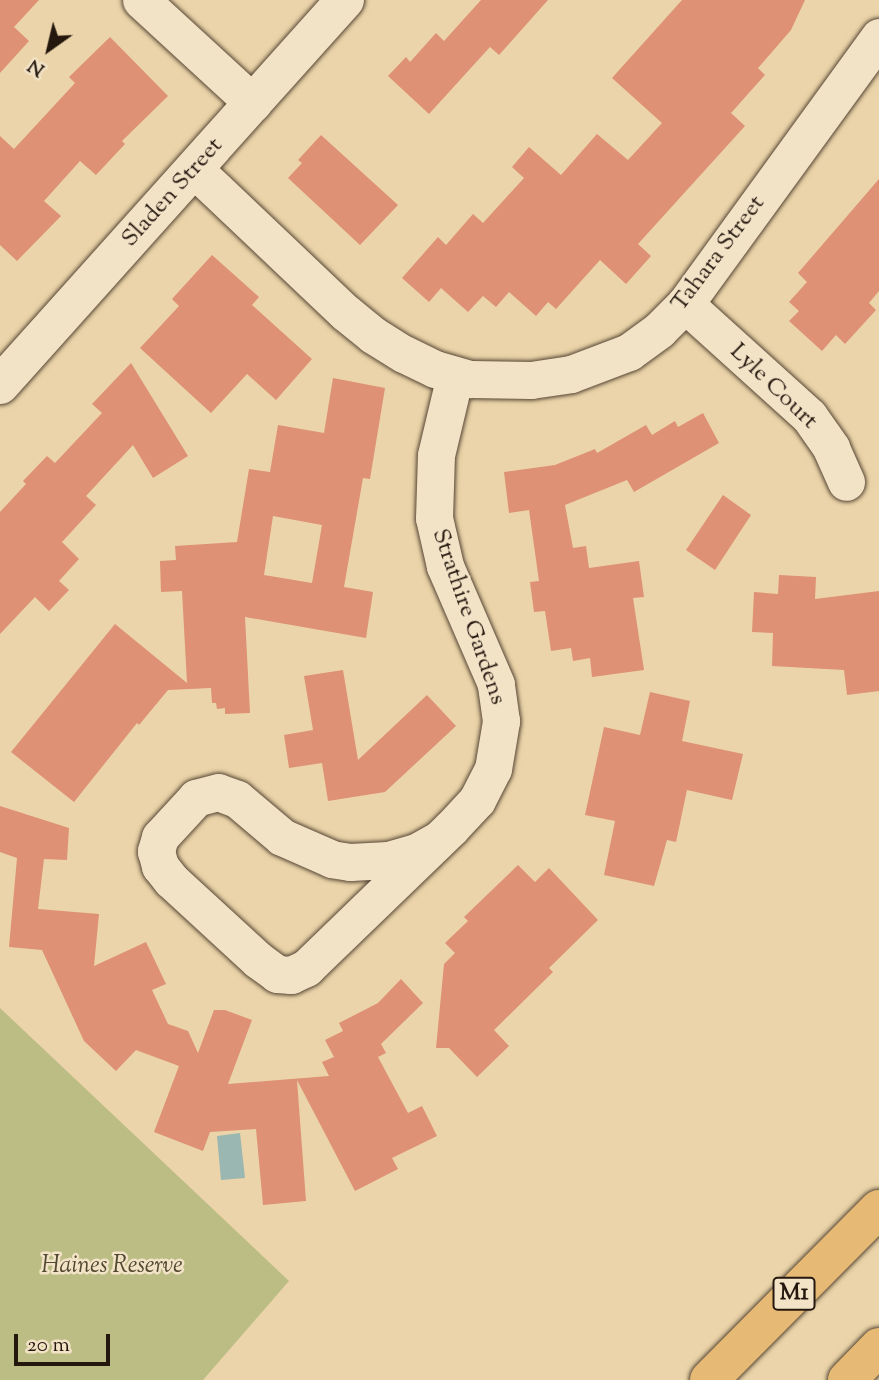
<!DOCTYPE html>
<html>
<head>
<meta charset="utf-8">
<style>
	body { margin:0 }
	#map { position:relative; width:879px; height:1380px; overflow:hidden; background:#ebd4a9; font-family:"Sorts Mill Goudy",serif }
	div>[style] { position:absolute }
	.green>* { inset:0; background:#bcbc85 }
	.water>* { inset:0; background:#9ab7b1 }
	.building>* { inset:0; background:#de9174 }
	.roads { filter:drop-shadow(0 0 2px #564635) drop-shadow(0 0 2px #564635) }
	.minor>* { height:37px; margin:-18.5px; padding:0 18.5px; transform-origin:18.5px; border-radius:18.5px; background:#f2e3c7 }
	.tertiary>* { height:38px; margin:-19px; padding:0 19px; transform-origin:19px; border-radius:19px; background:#f2e3c7 }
	.motorway>* { height:38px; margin:-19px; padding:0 19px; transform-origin:19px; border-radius:19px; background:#e6ba74 }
	span { translate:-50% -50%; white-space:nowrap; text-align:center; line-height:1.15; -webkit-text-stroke:5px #f2e3c7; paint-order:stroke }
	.shield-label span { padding:2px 5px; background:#f2e3c7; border:2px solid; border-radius:5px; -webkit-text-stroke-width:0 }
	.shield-label { font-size:23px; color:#24170e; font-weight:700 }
	.street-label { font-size:24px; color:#24170e }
	.park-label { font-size:24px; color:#524932; font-style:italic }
	.north { position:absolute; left:14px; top:14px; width:70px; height:70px; -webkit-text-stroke:5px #f2e3c7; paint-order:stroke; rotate:214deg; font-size:19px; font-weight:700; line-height:28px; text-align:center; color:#24170e }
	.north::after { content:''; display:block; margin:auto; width:24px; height:32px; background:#24170e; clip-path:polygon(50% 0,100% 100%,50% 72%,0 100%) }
	.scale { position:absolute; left:14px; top:1334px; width:96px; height:32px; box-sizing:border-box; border:4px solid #24170e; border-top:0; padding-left:9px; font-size:21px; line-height:24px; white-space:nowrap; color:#24170e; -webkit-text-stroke:5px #f2e3c7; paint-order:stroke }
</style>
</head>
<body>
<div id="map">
	<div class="green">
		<div style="clip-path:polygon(0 1008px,289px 1281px,203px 1380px,0 1380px)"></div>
	</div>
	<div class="water">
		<div style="clip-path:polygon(240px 1133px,245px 1178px,221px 1180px,217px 1136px)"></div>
	</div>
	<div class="building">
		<div style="clip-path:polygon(0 0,39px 0,14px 27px,29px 41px,0 73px)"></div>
		<div style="clip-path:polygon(481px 0,548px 0,499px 55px,490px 47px,429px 114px,388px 76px,406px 57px,410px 62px,436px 33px,444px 41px)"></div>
		<div style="clip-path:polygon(682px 0,805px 0,791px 30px,758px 68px,765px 75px,731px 113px,745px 126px,638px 244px,651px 256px,626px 284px,600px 260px,556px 309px,548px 302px,536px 316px,509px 292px,496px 307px,483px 296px,468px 312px,441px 288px,429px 302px,402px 278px,438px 237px,446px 245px,473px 214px,483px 223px,524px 178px,512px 167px,529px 147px,561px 175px,597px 134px,628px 160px,662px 123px,612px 78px)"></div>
		<div style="clip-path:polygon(110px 37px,168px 96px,122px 141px,125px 144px,96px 175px,80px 161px,44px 201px,61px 216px,17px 261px,0 245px,0 136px,14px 149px,75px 83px,69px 77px)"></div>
		<div style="clip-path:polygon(321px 135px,398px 205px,360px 245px,288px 178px,302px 163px,298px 160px)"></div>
		<div style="clip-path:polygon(879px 179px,879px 291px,869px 303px,876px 310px,845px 344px,836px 335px,822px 351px,789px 321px,799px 311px,789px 302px,807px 282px,798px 273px)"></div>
		<div style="clip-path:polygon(212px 255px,259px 297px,252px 305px,312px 359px,276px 400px,247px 374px,211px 413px,140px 348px,179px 306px,172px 299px)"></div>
		<div style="clip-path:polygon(131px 363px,188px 456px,153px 478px,133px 445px,86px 496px,96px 505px,62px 542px,79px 559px,59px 581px,69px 590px,49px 611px,35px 597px,0 634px,0 512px,26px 484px,23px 481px,47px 456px,55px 463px,102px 413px,92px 404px)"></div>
		<div style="clip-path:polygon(evenodd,333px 378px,385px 388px,370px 479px,363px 478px,344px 587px,373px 592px,366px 638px,245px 617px,250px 713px,225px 714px,225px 708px,217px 709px,216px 703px,212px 703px,211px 688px,168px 690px,139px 725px,137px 723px,74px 802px,11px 752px,115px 624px,187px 683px,182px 591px,161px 592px,160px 561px,176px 560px,175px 546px,237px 542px,249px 469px,270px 472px,278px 425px,324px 433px,333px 378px,273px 516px,322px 525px,312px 583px,264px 575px,273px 516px)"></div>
		<div style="clip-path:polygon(703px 413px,719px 443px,634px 492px,627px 480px,565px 505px,573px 548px,586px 546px,589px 568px,639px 561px,644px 597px,633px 598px,644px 670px,592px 677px,590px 658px,573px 661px,571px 648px,551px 651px,545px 611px,534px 612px,530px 582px,539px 581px,529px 510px,509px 513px,504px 472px,555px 465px,595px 449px,597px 453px,646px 425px,652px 435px,675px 421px,678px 427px)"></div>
		<div style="clip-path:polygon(723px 495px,751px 515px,715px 570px,686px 550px)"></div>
		<div style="clip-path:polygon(779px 575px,816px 577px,815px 599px,879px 591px,879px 691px,847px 695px,844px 670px,772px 666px,773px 633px,752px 632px,754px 592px,778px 594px)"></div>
		<div style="clip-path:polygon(343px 670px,358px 760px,427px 695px,456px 726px,385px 792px,328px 801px,322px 763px,289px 768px,284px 735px,313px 730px,304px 676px)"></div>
		<div style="clip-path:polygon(650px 692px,690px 701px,682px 741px,743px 754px,732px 800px,687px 790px,676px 842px,667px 840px,654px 886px,604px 875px,615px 821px,585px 815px,604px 727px,640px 735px)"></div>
		<div style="clip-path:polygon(0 806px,69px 828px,67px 860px,44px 859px,38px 909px,99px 914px,94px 966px,146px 942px,166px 984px,152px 990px,168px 1024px,188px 1031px,198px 1053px,214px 1010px,225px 1010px,252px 1020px,228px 1084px,329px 1076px,322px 1062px,334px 1057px,325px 1040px,343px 1031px,339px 1023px,378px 1003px,401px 979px,423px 1003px,381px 1044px,386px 1053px,378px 1057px,408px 1113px,422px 1106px,437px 1136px,392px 1158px,398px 1169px,355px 1191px,297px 1080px,306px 1201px,263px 1205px,256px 1129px,210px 1132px,203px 1151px,154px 1132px,179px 1066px,136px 1050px,116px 1071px,84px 1041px,42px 950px,9px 947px,17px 858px,0 852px)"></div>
		<div style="clip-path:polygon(518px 865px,535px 882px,549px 868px,598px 920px,549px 968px,553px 972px,494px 1030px,509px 1046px,477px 1077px,449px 1048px,436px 1048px,444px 964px,455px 953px,445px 943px,468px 921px,464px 917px)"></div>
	</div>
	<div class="roads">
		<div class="minor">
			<div style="left:141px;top:0;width:152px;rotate:42.6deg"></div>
			<div style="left:194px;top:169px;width:209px;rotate:43.5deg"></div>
			<div style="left:346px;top:313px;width:35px;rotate:39deg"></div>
			<div style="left:373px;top:335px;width:36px;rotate:32deg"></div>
			<div style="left:404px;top:354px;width:34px;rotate:26deg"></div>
			<div style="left:435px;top:369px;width:37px;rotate:16deg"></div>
			<div style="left:471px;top:379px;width:60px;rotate:1deg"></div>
			<div style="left:531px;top:380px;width:40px;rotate:-8.5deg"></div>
			<div style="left:571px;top:374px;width:62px;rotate:-20.8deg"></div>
			<div style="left:629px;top:352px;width:37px;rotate:-36deg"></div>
			<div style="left:659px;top:330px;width:37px;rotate:-45deg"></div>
			<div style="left:685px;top:304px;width:330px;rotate:-54deg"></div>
			<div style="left:685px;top:304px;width:167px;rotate:42.1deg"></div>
			<div style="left:809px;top:416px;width:39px;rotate:55deg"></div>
			<div style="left:831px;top:448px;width:37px;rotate:66deg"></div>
			<div style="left:438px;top:840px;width:25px;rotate:151deg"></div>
			<div style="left:416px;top:852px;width:29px;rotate:164deg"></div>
			<div style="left:388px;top:860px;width:38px;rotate:177deg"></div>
			<div style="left:350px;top:862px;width:18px;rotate:-171deg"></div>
			<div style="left:332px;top:859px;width:55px;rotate:-156.3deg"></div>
			<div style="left:282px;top:837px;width:59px;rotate:-139.8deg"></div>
			<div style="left:237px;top:799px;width:20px;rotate:-160deg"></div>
			<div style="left:218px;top:792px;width:23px;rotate:165deg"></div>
			<div style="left:196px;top:798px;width:53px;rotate:132.7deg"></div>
			<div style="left:160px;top:837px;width:15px;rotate:106deg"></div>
			<div style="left:156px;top:851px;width:16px;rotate:75deg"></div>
			<div style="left:160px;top:866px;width:18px;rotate:52deg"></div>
			<div style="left:171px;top:880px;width:118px;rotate:42.6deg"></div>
			<div style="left:258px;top:960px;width:24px;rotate:36deg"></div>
			<div style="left:277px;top:974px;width:14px;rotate:4deg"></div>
			<div style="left:291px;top:975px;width:17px;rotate:-25deg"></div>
			<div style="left:306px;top:968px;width:202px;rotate:-44deg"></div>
			<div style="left:451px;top:828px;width:38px;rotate:-47deg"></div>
			<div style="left:477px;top:800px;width:35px;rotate:-63deg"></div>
			<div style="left:493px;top:769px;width:49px;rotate:-80.5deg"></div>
			<div style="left:501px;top:721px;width:37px;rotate:-98deg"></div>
			<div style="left:496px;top:684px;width:129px;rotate:-113.4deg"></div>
			<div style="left:445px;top:566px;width:49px;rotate:-102.9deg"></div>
			<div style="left:434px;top:518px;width:63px;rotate:-88.2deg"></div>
			<div style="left:436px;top:455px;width:82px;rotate:-76.6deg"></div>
		</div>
		<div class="tertiary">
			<div style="left:0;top:385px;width:517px;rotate:-48.14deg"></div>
		</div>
		<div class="motorway">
			<div style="left:709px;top:1380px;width:241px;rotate:-45.2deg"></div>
			<div style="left:847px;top:1380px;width:46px;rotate:-45.9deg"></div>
		</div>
	</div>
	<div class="shield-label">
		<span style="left:794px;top:1294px">M1</span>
	</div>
	<div class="street-label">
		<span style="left:173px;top:193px;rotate:-48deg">Sladen Street</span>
		<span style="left:719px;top:254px;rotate:-53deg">Tahara Street</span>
		<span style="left:773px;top:387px;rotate:44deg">Lyle Court</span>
		<span style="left:468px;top:617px;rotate:71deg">Strathire Gardens</span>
	</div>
	<div class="park-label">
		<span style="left:112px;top:1267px">Haines Reserve</span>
	</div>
	<div class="north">N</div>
	<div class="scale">20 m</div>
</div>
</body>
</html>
